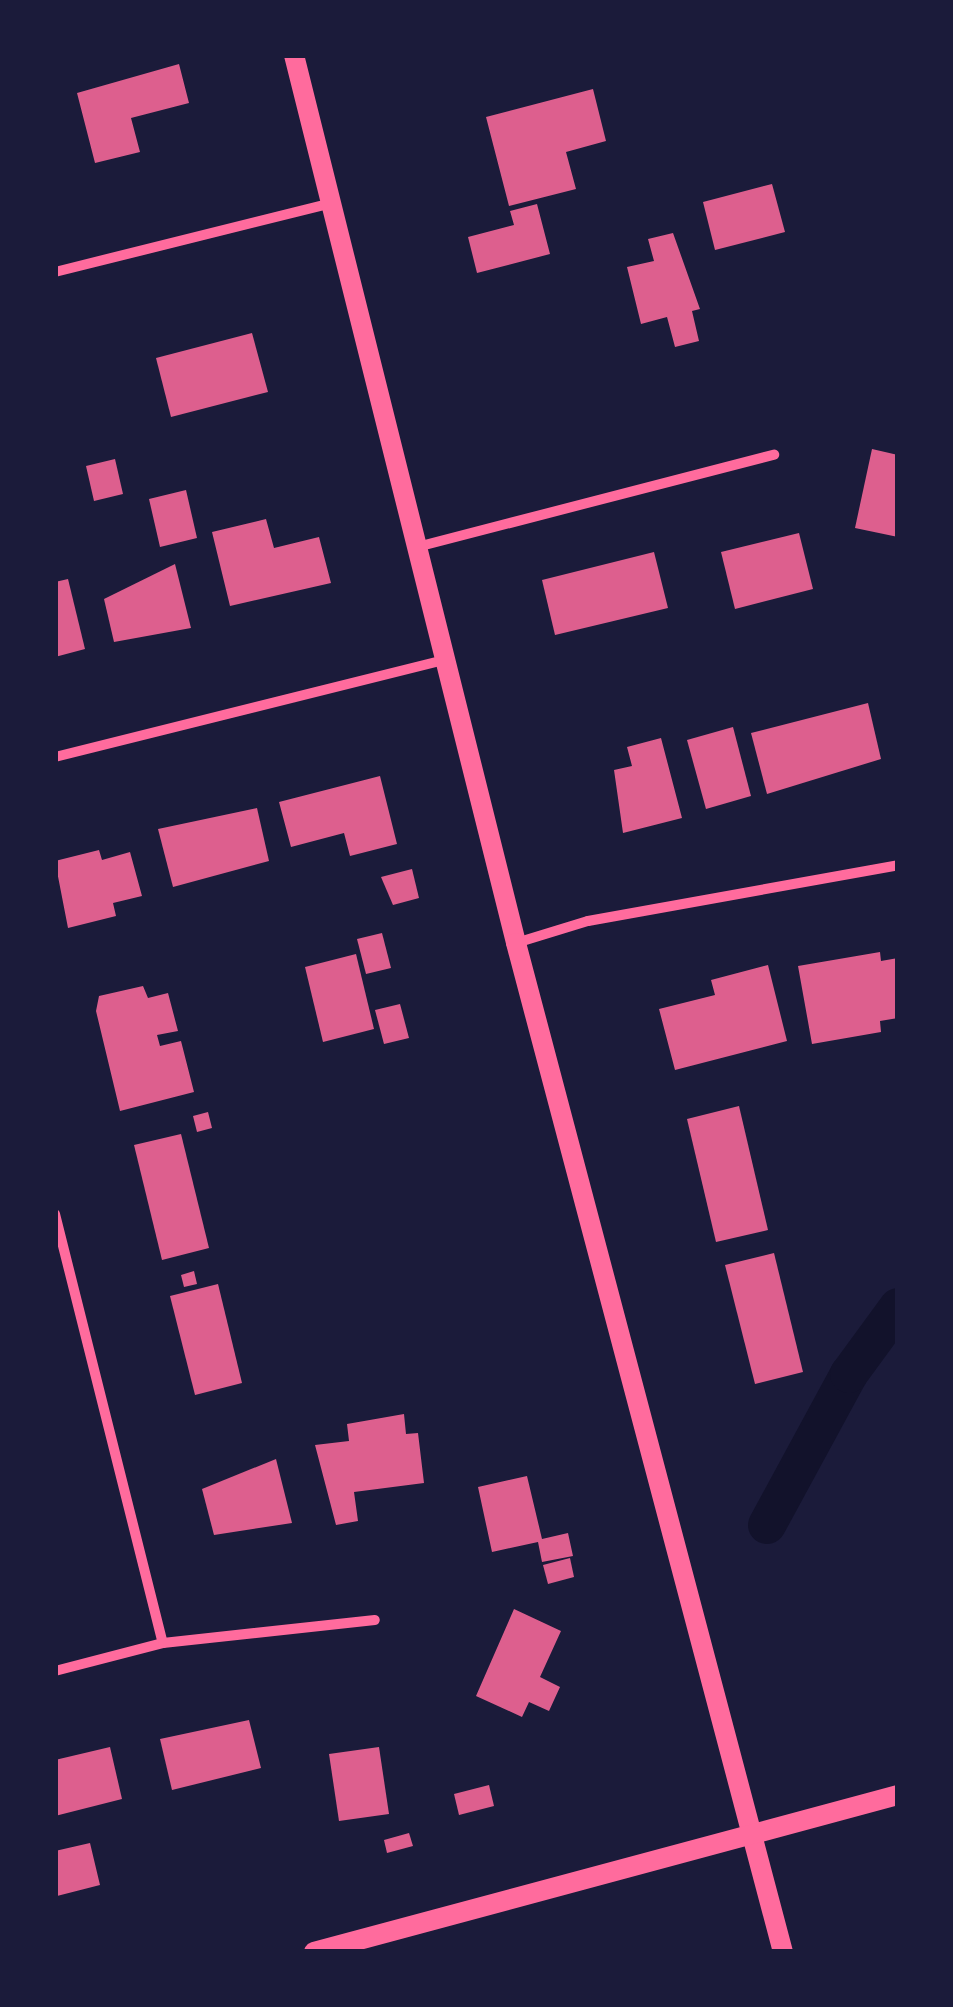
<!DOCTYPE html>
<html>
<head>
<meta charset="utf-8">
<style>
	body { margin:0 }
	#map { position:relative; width:953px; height:2007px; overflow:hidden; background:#1b1b3a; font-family:"Asap Condensed",sans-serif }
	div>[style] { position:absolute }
	.canal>* { height:38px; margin:-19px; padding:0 19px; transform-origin:19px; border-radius:19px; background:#12122b }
	.building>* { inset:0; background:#dd5f8e }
	.minor>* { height:10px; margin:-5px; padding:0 5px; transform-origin:5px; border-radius:5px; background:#ff6b9d }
	.secondary>* { height:20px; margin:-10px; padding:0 10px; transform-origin:10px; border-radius:10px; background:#ff6b9d }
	span { translate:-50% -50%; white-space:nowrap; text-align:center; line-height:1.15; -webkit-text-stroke:10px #1b1b3a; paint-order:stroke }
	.frame { position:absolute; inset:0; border:58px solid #1b1b3a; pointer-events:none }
</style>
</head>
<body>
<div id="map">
	<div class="canal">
		<div style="left:767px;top:1525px;width:172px;rotate:-61.5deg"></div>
		<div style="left:849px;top:1374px;width:83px;rotate:-53.8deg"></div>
	</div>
	<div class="building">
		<div style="clip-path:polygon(179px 64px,189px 103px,131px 118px,140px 152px,95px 163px,77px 93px)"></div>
		<div style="clip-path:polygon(593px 89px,606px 141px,566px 152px,576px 189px,509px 206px,486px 117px)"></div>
		<div style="clip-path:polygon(772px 184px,785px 232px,715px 250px,703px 202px)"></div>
		<div style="clip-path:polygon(537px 204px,550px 254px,477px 273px,468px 237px,514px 225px,510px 211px)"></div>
		<div style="clip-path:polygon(673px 233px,700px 309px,692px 311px,699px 341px,675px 347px,667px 317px,641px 324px,627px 267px,654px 261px,648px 239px)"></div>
		<div style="clip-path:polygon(252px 333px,268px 392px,171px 417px,156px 358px)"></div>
		<div style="clip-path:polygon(872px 449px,898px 455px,898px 537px,855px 528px)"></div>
		<div style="clip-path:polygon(115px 459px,123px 494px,94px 501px,86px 466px)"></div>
		<div style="clip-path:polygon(186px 490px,197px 538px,160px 547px,149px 499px)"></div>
		<div style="clip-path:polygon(266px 519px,274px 548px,319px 537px,331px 583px,230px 606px,212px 532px)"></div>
		<div style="clip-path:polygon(799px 533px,813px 589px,735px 609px,721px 552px)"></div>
		<div style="clip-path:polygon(654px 552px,668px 608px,555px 635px,542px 580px)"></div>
		<div style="clip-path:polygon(175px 564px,191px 628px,114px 642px,104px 599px)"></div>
		<div style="clip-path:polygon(68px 579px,85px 649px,55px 657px,55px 582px)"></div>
		<div style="clip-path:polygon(868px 703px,881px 759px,767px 794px,751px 733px)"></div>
		<div style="clip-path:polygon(733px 727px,751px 796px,706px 809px,687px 740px)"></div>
		<div style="clip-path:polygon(661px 738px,682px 818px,623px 833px,614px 770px,632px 766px,627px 747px)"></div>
		<div style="clip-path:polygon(380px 776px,397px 844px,350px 856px,344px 833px,291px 847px,279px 802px)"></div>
		<div style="clip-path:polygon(257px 808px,269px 861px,173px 887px,158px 829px)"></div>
		<div style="clip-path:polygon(99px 850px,102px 860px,130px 852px,142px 896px,113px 903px,116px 916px,68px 928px,55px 861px)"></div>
		<div style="clip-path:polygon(412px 869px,419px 898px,393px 905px,381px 877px)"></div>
		<div style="clip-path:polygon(382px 933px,391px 968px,366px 974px,357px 939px)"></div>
		<div style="clip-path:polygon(880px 952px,881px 961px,898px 958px,898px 1018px,880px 1021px,881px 1032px,812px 1044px,798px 966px)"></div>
		<div style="clip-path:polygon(356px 954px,374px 1029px,323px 1042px,305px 967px)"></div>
		<div style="clip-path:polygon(768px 965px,787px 1041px,675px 1070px,659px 1009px,715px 995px,711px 980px)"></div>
		<div style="clip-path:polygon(143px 986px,148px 998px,168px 993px,178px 1031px,157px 1035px,160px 1046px,181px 1041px,194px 1092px,120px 1111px,96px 1011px,99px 996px)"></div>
		<div style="clip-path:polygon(400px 1004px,409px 1038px,384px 1044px,375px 1010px)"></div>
		<div style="clip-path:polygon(739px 1106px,768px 1230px,716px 1242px,687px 1119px)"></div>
		<div style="clip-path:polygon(208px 1112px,212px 1128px,197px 1132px,193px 1116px)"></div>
		<div style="clip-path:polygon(181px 1134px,209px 1248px,162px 1260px,134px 1145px)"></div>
		<div style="clip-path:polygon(774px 1253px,803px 1372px,755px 1384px,725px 1265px)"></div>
		<div style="clip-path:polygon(194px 1271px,197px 1284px,184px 1287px,181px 1275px)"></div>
		<div style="clip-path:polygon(218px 1284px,242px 1383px,195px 1395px,170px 1296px)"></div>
		<div style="clip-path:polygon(404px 1414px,406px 1434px,418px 1433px,424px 1483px,354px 1492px,358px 1521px,336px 1525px,315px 1445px,349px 1441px,347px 1424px)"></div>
		<div style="clip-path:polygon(276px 1459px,292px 1523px,214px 1535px,202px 1489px)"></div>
		<div style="clip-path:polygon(527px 1476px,542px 1539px,568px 1533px,573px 1556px,542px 1562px,538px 1542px,492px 1552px,478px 1487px)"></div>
		<div style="clip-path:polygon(570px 1558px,574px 1577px,548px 1584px,543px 1565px)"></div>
		<div style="clip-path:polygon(514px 1609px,561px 1631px,540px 1677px,560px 1687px,549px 1711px,529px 1702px,522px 1717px,476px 1696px)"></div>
		<div style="clip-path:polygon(249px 1720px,261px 1768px,172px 1790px,160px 1739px)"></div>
		<div style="clip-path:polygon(110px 1747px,122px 1799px,55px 1816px,55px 1760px)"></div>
		<div style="clip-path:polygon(379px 1747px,389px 1814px,339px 1821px,329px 1754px)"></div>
		<div style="clip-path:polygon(489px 1785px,494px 1806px,459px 1815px,454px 1794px)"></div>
		<div style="clip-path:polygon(409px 1833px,413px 1846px,387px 1853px,384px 1840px)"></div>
		<div style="clip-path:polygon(90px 1843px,100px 1885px,57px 1896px,55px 1915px,55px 1851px)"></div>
	</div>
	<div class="minor">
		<div style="left:55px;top:272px;width:284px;rotate:-14deg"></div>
		<div style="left:417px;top:547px;width:369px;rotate:-14.5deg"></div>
		<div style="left:55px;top:757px;width:402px;rotate:-14deg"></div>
		<div style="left:516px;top:943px;width:75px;rotate:-17deg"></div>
		<div style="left:588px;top:921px;width:315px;rotate:-10.2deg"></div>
		<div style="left:55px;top:1214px;width:442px;rotate:75.9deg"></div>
		<div style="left:55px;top:1671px;width:112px;rotate:-14.5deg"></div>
		<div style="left:163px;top:1643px;width:213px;rotate:-6.2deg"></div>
	</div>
	<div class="secondary">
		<div style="left:294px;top:55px;width:915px;rotate:75.96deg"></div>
		<div style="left:516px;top:943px;width:1044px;rotate:75.18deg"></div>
		<div style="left:314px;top:1952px;width:605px;rotate:-15.05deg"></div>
	</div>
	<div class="frame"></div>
</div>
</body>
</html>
